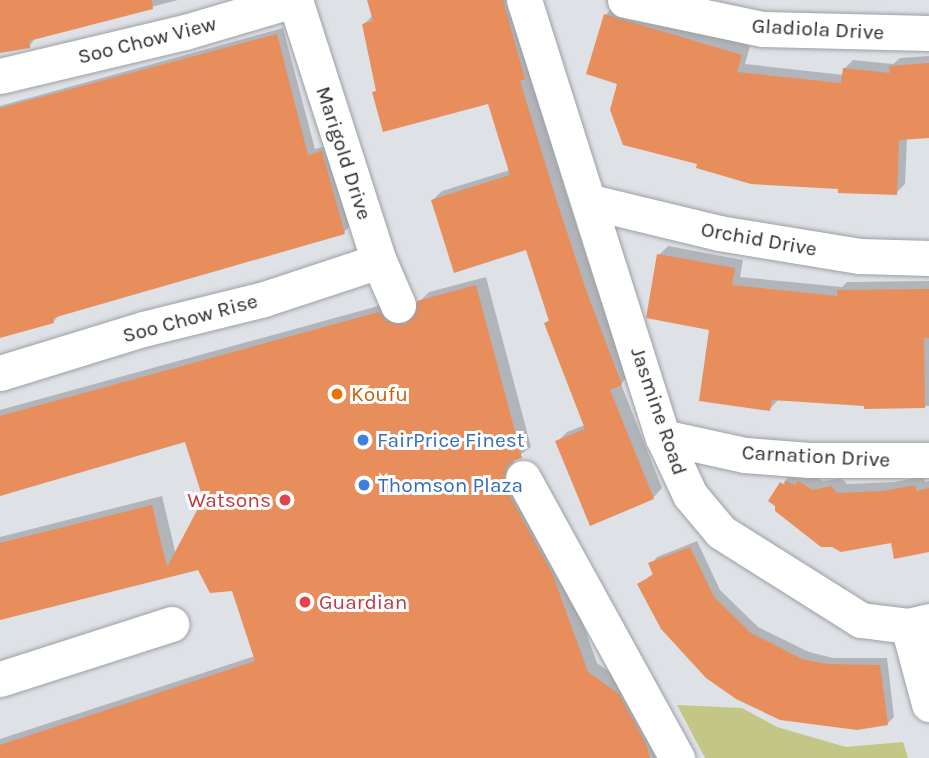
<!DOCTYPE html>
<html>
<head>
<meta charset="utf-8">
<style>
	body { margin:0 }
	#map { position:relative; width:929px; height:758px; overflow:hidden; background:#dee2e7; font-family:Karla,sans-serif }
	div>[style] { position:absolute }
	.green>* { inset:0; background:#c3c684 }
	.shadow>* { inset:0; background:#0003 }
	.building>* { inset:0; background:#e78e5c }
	.roads { filter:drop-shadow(0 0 2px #9c9fa4) drop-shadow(0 0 2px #9c9fa4) }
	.minor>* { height:35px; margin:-17.5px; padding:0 17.5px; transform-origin:17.5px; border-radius:17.5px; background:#fff }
	.dots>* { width:19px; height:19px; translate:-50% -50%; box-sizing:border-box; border:4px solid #fff; border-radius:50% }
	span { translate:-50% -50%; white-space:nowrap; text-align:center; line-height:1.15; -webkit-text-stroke:6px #fff; paint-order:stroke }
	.street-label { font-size:21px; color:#2c2d2f }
	.food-label { font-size:21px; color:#c56008 }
	.left { translate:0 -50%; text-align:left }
	.shop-label { font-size:21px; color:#366cbe }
	.health-label { font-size:21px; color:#be3a42 }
	.right { translate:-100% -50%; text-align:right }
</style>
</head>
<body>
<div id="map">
	<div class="green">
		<div style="clip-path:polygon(677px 705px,742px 708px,777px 727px,846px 747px,903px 742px,908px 758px,705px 758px)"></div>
	</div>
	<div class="shadow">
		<div style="clip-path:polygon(0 0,178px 0,36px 37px,29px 47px,0 51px)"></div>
		<div style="clip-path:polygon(369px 0,515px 0,529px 73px,567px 195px,594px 280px,630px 374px,621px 384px,662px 488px,653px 498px,557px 442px,567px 432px,585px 425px,546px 323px,550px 319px,527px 248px,433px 200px,442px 191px,510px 170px,489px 102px,374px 92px,377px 90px,364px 24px,373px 15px)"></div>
		<div style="clip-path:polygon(614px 6px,750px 46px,745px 64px,844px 75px,844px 69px,853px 60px,893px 64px,900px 58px,929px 56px,929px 136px,907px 138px,905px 184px,896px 193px,840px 187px,699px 163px,619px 83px,606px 15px)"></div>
		<div style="clip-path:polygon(283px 28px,315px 149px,329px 145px,351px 225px,344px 232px,60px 314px,53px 322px,0 336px,0 106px)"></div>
		<div style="clip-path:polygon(668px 246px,743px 260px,740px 277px,842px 287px,847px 282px,929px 281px,929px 406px,866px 407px,866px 404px,778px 400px,770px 409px,659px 255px)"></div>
		<div style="clip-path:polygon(486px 277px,531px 447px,514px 459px,514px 477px,561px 563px,597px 663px,628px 685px,661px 758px,0 758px,0 739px,255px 656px,234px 589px,199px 568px,0 618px,0 537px,162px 496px,176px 555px,205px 499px,186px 440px,0 494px,0 410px,389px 303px,396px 313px,417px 315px,419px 302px,429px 292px)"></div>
		<div style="clip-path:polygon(791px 473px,809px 473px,823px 481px,841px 478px,847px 484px,895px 482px,924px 476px,925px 482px,929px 481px,929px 550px,777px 505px,770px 501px)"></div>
		<div style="clip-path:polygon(697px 541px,720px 590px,758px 627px,809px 652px,833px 658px,887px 658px,894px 717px,887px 724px,639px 584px,654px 573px,651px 564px,657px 557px)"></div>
	</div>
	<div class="building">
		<div style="clip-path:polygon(0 0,152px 0,153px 9px,29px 41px,30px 48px,0 53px)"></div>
		<div style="clip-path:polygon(367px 0,503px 0,525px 79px,520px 81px,558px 205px,586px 290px,622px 385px,610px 390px,654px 499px,590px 526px,555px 441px,585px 429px,544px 323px,549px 321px,526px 250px,454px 273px,431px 200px,510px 175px,488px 104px,383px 132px,372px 92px,376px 91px,362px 24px,373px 21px)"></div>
		<div style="clip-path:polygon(604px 14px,742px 55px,737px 72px,841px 83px,843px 68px,890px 73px,889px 66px,929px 63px,929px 138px,899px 140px,897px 195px,838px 193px,838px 189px,751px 184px,696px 168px,697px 164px,623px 145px,610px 110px,617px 84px,586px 74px)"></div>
		<div style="clip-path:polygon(277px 34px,308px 155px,322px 151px,345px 234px,53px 318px,54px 323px,0 338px,0 108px)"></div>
		<div style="clip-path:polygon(657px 254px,735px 268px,732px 285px,837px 296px,837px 290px,929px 289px,929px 338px,924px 338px,925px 408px,864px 409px,864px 406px,772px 400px,770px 411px,699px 401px,709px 330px,646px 318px)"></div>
		<div style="clip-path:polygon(476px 285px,522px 458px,513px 461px,506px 468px,505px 487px,552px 573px,588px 672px,619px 694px,646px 744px,650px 758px,0 758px,0 745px,255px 661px,232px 591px,210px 593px,198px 570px,0 620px,0 543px,152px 505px,167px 567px,203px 499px,185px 442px,0 496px,0 416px,379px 312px,387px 321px,405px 324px,414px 316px,417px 301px)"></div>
		<div style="clip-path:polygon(786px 481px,795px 485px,798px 481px,813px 490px,831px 486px,837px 493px,884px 491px,915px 485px,916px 491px,929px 488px,929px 552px,894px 559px,891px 543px,841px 552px,832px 547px,821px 547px,775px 511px,775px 506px,768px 501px,780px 482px,784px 485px)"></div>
		<div style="clip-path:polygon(690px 547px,714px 597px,751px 633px,802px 659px,826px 664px,880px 665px,888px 725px,857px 730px,780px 720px,736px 699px,706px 678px,661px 629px,637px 584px,653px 575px,648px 563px)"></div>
	</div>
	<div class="roads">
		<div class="minor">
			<div style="left:295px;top:0;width:274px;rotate:72.2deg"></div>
			<div style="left:379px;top:261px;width:48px;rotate:66.6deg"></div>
			<div style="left:524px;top:0;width:459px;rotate:72.4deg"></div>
			<div style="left:663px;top:437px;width:64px;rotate:65deg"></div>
			<div style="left:690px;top:495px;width:48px;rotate:50deg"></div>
			<div style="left:721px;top:532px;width:165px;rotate:32.2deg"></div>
			<div style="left:861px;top:620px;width:47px;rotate:7.3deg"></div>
			<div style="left:908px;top:626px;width:22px;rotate:-13deg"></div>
			<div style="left:625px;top:0;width:141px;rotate:11.9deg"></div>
			<div style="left:763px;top:29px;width:166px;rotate:1.4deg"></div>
			<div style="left:0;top:76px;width:190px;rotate:-13.4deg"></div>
			<div style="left:185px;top:32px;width:114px;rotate:-16.4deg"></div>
			<div style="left:591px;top:202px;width:132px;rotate:13.6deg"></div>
			<div style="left:719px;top:233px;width:143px;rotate:9.3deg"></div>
			<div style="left:860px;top:256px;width:69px;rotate:1.7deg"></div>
			<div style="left:0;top:373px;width:150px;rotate:-17.1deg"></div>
			<div style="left:143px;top:329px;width:125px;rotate:-13.9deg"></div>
			<div style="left:264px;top:299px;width:121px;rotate:-18.3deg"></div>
			<div style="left:663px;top:437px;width:84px;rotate:12.4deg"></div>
			<div style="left:745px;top:455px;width:64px;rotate:4.5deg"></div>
			<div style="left:809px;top:460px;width:120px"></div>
			<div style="left:523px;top:478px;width:320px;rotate:61.2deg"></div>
			<div style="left:908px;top:626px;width:81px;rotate:74.9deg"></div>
			<div style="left:0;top:679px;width:180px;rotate:-17.8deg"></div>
		</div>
	</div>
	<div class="dots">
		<div style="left:337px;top:394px;background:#e8710a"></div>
		<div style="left:363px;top:440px;background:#3f7fe0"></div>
		<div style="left:364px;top:485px;background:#3f7fe0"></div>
		<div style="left:285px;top:500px;background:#e0444e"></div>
		<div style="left:305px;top:602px;background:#e0444e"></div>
	</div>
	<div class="street-label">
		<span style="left:818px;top:29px;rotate:3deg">Gladiola Drive</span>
		<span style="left:147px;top:40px;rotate:-14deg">Soo Chow View</span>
		<span style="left:344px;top:153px;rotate:72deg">Marigold Drive</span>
		<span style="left:759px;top:239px;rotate:10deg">Orchid Drive</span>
		<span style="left:190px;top:318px;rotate:-15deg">Soo Chow Rise</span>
		<span style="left:659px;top:411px;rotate:71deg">Jasmine Road</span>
		<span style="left:816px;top:456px;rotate:3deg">Carnation Drive</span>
	</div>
	<div class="food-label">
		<span class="left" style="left:351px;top:394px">Koufu</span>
	</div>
	<div class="shop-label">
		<span class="left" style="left:377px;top:440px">FairPrice Finest</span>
		<span class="left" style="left:378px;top:485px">Thomson Plaza</span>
	</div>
	<div class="health-label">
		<span class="right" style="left:271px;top:500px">Watsons</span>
		<span class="left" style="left:319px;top:602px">Guardian</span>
	</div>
</div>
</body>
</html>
